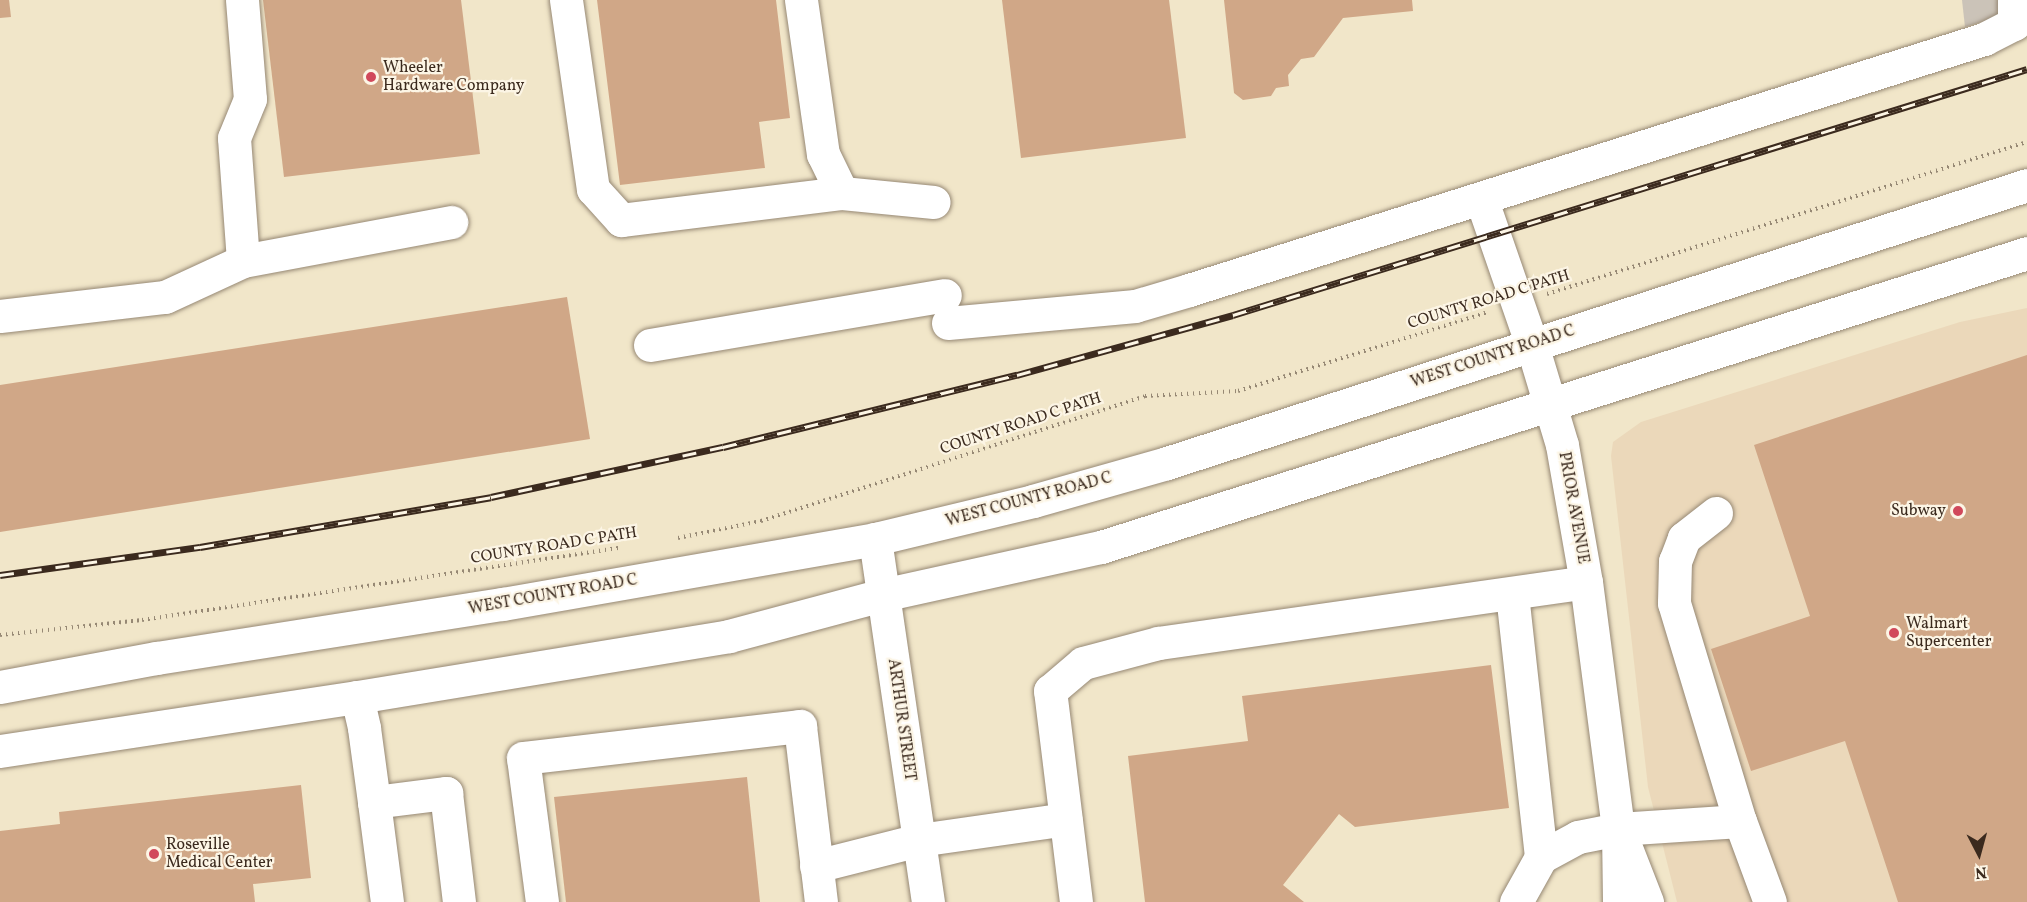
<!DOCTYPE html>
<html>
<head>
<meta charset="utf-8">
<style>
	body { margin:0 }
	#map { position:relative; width:2027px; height:902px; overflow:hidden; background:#f1e6c9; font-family:Vollkorn,serif }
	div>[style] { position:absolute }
	.built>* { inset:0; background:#ebd8ba }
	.industrial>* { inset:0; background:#cbc3b8 }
	.building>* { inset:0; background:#d0a787 }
	.path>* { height:4px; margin-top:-2px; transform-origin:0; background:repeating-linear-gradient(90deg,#968874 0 1.5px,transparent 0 6px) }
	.roads { filter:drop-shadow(0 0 2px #968874) drop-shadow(0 0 2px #968874) }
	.minor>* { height:33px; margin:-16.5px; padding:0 16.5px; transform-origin:16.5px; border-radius:16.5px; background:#fff }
	.major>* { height:33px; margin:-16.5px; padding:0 16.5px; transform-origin:16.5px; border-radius:16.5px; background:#fff }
	.rail>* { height:7px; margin-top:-3.5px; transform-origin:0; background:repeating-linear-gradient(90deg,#fcf5e5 0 14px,#3b2a1e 0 28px); box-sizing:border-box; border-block:2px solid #3b2a1e }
	.dots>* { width:16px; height:16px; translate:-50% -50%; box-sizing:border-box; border:3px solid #fcf5e5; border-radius:50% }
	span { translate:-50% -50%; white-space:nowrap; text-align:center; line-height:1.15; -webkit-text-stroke:4.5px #fcf5e5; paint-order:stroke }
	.poi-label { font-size:16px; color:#3b2a1e }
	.left { translate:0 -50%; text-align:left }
	.right { translate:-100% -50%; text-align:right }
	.street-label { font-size:16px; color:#3b2a1e }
	.north { position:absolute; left:1949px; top:824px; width:60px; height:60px; -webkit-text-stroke:4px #fcf5e5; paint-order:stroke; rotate:174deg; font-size:16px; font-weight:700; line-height:24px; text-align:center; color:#3b2a1e }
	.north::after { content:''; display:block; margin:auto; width:21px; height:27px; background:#3b2a1e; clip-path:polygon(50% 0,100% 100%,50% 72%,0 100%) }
</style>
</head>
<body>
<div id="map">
	<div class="built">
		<div style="clip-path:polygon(2027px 308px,2027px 902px,1677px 902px,1648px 787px,1611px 456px,1613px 442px,1641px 422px,1960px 322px)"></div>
	</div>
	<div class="industrial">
		<div style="clip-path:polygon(1962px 0,2027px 0,2027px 8px,1965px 27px)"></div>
	</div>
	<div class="building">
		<div style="clip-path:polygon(0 0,9px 0,11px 17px,0 18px)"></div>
		<div style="clip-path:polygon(263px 0,461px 0,480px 154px,284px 177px)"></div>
		<div style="clip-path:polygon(597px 0,776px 0,790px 118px,759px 122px,765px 168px,620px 185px)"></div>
		<div style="clip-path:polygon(1002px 0,1169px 0,1186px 138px,1021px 158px)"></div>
		<div style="clip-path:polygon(1224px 0,1412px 0,1413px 11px,1343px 18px,1314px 57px,1301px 59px,1288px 75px,1289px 86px,1276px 88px,1271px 96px,1243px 100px,1234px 93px)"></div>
		<div style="clip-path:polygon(567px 297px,590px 439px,0 532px,0 385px)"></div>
		<div style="clip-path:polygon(2027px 355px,2027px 902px,1898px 902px,1845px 741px,1751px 771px,1711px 649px,1810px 616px,1754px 445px)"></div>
		<div style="clip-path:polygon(1491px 665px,1509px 808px,1355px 827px,1339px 814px,1283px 885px,1304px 902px,1145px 902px,1128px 756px,1248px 741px,1242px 696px)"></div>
		<div style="clip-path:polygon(747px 777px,760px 902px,566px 902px,554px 797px)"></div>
		<div style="clip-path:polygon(301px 785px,311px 878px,253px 884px,255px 902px,0 902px,0 831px,60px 824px,59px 812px)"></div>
	</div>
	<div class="path">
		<div style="left:1547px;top:294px;width:503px;rotate:-17.57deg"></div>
		<div style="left:678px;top:538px;width:85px;rotate:-11.6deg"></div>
		<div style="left:761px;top:521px;width:404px;rotate:-18deg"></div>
		<div style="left:1145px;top:396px;width:93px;rotate:-3.1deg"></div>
		<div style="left:1238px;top:391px;width:262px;rotate:-17.5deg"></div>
		<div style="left:0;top:635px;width:143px;rotate:-6deg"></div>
		<div style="left:142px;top:620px;width:483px;rotate:-8.6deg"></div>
	</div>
	<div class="roads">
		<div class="minor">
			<div style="left:242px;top:0;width:99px;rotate:85.4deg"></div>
			<div style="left:250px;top:99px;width:42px;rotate:112.3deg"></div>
			<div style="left:234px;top:138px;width:123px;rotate:85.8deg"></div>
			<div style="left:566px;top:0;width:191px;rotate:81.9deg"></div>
			<div style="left:593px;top:189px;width:42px;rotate:47.9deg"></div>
			<div style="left:621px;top:220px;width:223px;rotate:-7deg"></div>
			<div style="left:842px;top:193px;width:92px;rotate:5.6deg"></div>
			<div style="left:801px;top:0;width:156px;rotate:81.9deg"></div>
			<div style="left:823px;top:154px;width:43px;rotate:64deg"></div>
			<div style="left:1481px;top:198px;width:156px;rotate:70.9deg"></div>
			<div style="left:1532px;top:345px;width:104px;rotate:73.3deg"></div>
			<div style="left:1562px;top:445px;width:139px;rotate:80.1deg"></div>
			<div style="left:1586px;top:582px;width:249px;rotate:82.6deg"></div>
			<div style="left:1618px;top:829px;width:73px;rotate:89.2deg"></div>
			<div style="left:0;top:316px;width:166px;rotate:-6.6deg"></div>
			<div style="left:165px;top:297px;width:86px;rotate:-24.8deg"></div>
			<div style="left:243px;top:261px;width:212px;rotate:-10.6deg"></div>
			<div style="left:948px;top:323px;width:188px;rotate:-5.2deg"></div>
			<div style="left:1135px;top:306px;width:56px;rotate:-16.5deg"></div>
			<div style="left:1189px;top:290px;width:834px;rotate:-17.52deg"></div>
			<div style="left:1984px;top:39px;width:34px;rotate:-27deg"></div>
			<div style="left:2014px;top:24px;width:24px;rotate:-90deg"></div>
			<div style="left:650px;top:345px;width:299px;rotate:-9.6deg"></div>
			<div style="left:1716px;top:513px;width:41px;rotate:142deg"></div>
			<div style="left:1684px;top:538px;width:25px;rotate:111deg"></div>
			<div style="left:1675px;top:561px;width:42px;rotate:91.4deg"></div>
			<div style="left:1674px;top:603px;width:228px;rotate:73.2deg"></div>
			<div style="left:875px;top:539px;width:367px;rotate:81.7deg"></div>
			<div style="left:1512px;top:594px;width:265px;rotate:83.7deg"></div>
			<div style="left:357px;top:697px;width:32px;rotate:77deg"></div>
			<div style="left:364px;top:728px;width:75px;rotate:82.3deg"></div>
			<div style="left:374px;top:802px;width:73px;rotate:-7.1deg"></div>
			<div style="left:446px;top:793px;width:110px;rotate:83.2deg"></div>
			<div style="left:374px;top:802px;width:101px;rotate:82.6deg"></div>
			<div style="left:1626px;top:848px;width:58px;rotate:68.7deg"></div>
			<div style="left:816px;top:866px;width:106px;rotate:-14.2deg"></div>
			<div style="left:919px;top:840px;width:148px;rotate:-8.1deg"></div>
			<div style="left:542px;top:902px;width:145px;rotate:-97.5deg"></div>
			<div style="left:523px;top:758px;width:279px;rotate:-6.6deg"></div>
			<div style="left:800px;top:726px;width:177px;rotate:83.2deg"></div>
			<div style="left:1076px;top:902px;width:213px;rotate:-97deg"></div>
			<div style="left:1050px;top:691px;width:43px;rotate:-40.3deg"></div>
			<div style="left:1083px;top:663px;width:78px;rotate:-14.9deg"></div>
			<div style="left:1158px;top:643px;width:432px;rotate:-8.1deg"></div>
			<div style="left:1516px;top:902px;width:51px;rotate:-60.9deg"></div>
			<div style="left:1541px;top:857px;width:42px;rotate:-28.4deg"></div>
			<div style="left:1578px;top:837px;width:41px;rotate:-11.3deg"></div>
			<div style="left:1618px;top:829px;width:122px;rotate:-3.8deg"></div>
			<div style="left:1740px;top:821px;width:86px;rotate:69.7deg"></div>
		</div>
		<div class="major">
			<div style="left:0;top:687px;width:160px;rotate:-10.5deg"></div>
			<div style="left:157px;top:658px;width:350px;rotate:-8.9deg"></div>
			<div style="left:503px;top:604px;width:378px;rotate:-9.9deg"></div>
			<div style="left:875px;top:539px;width:163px;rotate:-13.5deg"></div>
			<div style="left:1033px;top:501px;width:139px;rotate:-15.8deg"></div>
			<div style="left:1167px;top:463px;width:904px;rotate:-17.91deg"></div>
			<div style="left:0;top:751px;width:361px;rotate:-8.6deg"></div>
			<div style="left:357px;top:697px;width:377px;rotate:-9.3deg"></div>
			<div style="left:729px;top:636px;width:158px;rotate:-15deg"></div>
			<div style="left:882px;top:595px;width:224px;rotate:-12.4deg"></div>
			<div style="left:1101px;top:547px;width:972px;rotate:-17.61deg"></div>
		</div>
	</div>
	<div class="rail">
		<div style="left:0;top:575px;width:202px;rotate:-8deg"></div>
		<div style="left:200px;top:547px;width:295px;rotate:-9.7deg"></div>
		<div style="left:491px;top:497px;width:237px;rotate:-12.2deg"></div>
		<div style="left:723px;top:447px;width:303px;rotate:-13.8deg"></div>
		<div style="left:1017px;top:375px;width:224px;rotate:-15.5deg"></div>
		<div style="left:1233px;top:315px;width:831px;rotate:-17.21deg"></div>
	</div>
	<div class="dots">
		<div style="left:371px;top:77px;background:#d1495b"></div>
		<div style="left:1958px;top:511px;background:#d1495b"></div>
		<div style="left:1894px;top:633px;background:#d1495b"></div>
		<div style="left:154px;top:854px;background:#d1495b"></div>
	</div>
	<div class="poi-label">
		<span class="left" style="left:383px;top:77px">Wheeler<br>Hardware Company</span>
		<span class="right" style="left:1946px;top:511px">Subway</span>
		<span class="left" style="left:1906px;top:633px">Walmart<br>Supercenter</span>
		<span class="left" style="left:166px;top:854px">Roseville<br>Medical Center</span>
	</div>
	<div class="street-label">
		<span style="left:1489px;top:300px;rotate:-17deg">COUNTY ROAD C PATH</span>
		<span style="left:1493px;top:357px;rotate:-18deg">WEST COUNTY ROAD C</span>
		<span style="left:1021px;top:424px;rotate:-18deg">COUNTY ROAD C PATH</span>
		<span style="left:1029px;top:500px;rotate:-15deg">WEST COUNTY ROAD C</span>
		<span style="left:1573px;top:508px;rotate:80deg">PRIOR AVENUE</span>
		<span style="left:554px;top:546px;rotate:-9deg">COUNTY ROAD C PATH</span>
		<span style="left:553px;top:595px;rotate:-10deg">WEST COUNTY ROAD C</span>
		<span style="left:901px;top:720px;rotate:82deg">ARTHUR STREET</span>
	</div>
	<div class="north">N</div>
</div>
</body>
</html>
